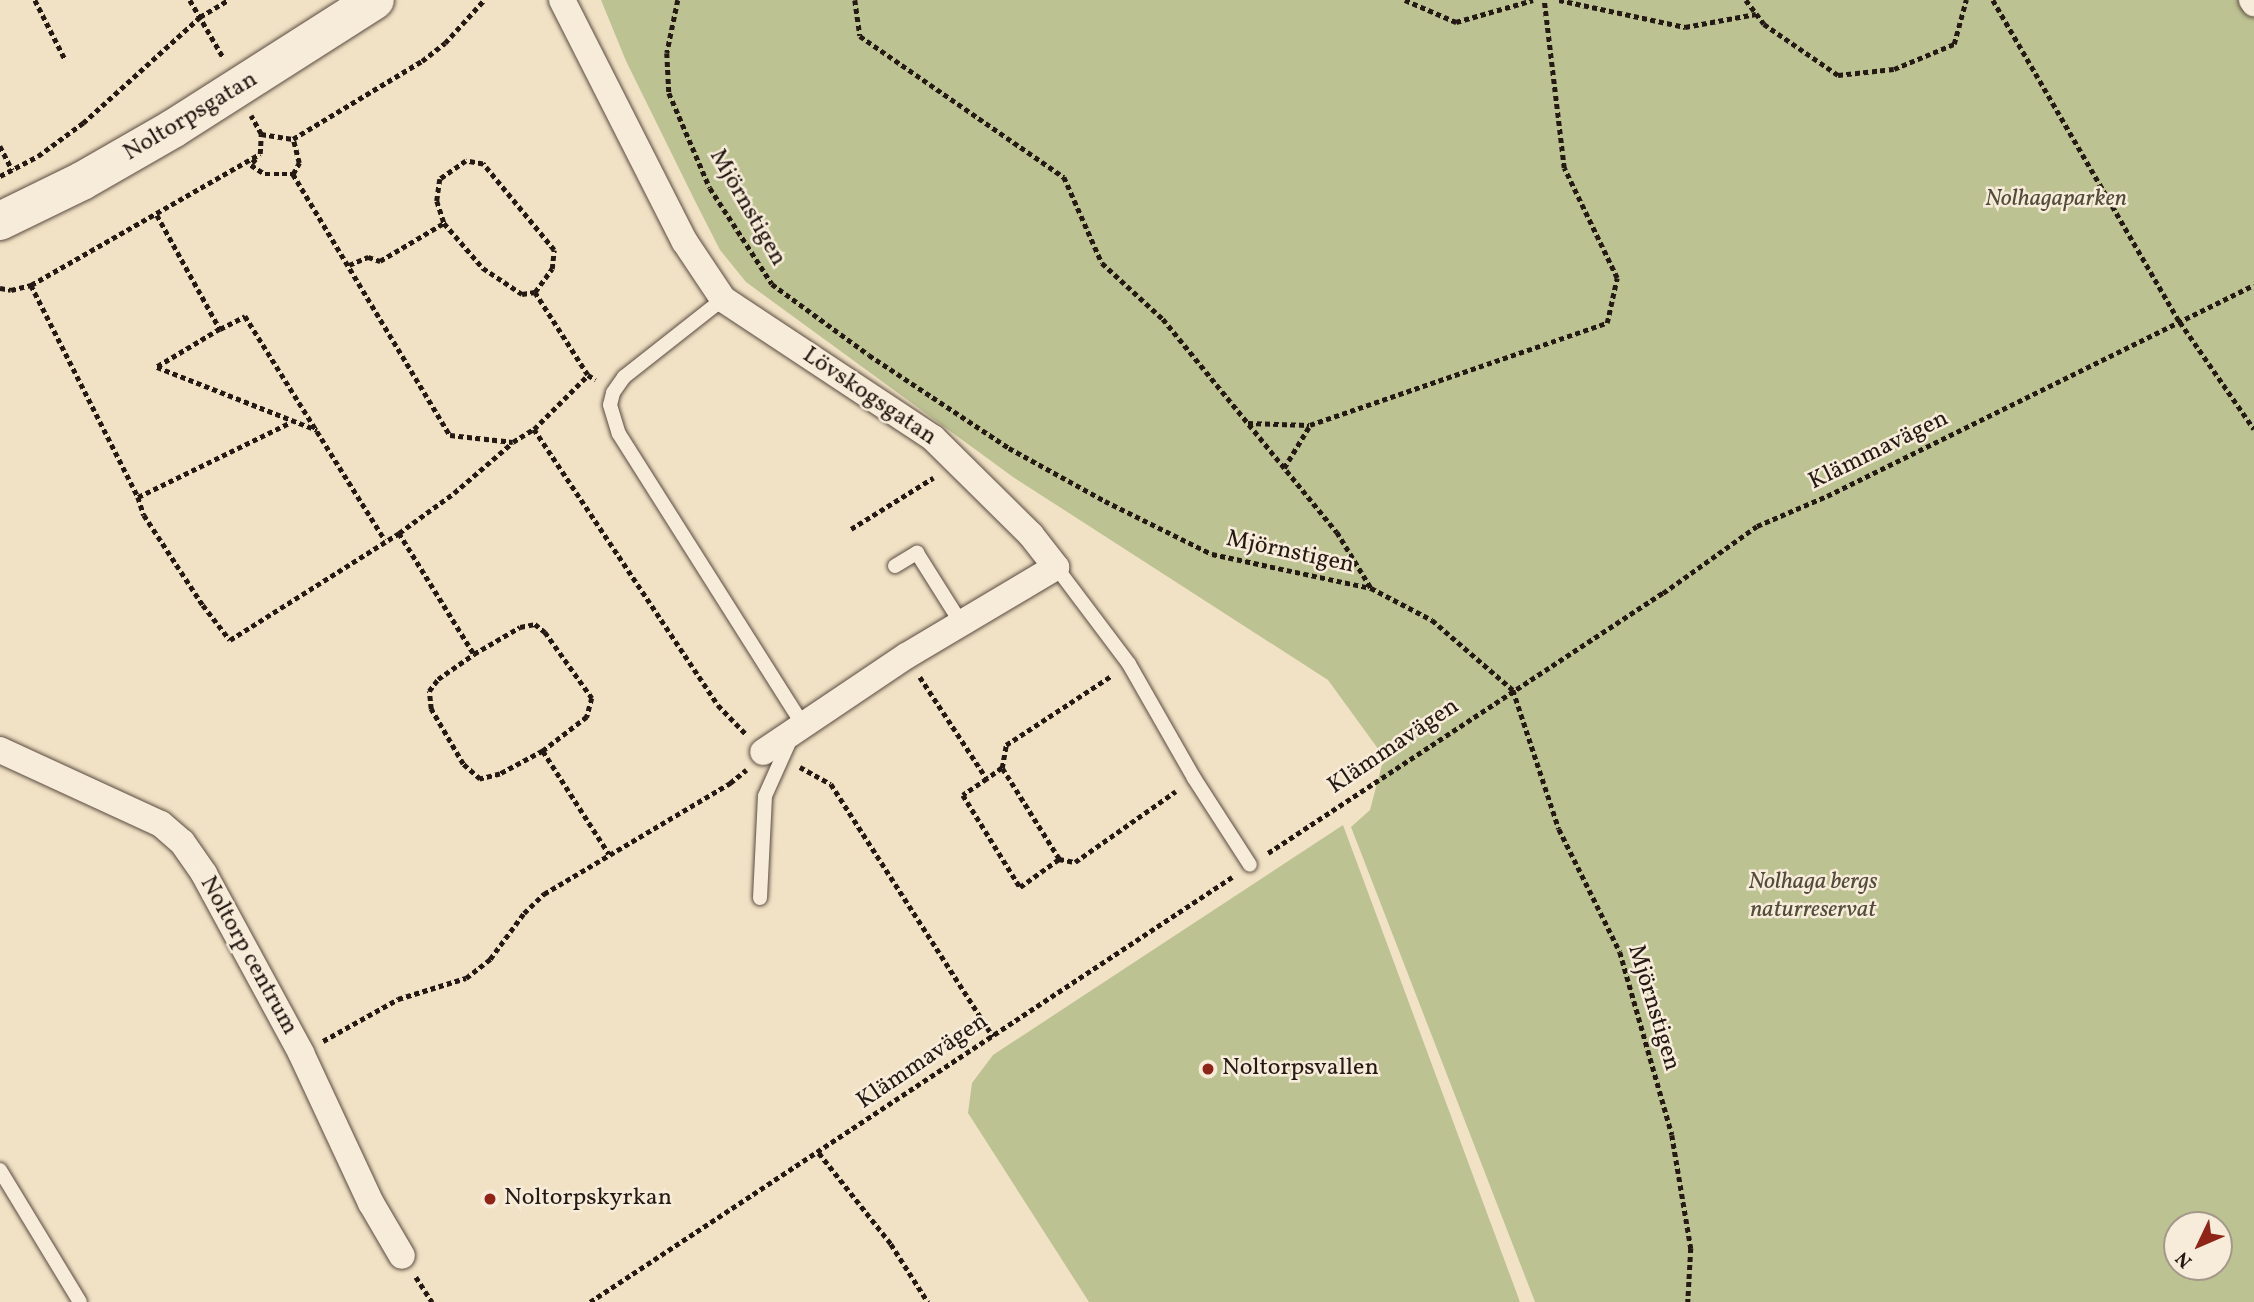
<!DOCTYPE html>
<html>
<head>
<meta charset="utf-8">
<style>
	body { margin:0 }
	#map { position:relative; width:2254px; height:1302px; overflow:hidden; background:#f2e2c5; font-family:Vollkorn,serif }
	div>[style] { position:absolute }
	.green>* { inset:0; background:#bdc292 }
	.path>* { height:4.5px; margin-top:-2.25px; transform-origin:0; background:repeating-linear-gradient(90deg,#251914 0 5px,transparent 0 8.5px) }
	.roads { filter:drop-shadow(0 0 2px #584b40) drop-shadow(0 0 2px #584b40) }
	.lane>* { height:14px; margin:-7px; padding:0 7px; transform-origin:7px; border-radius:7px; background:#f7ecd9 }
	.street>* { height:26px; margin:-13px; padding:0 13px; transform-origin:13px; border-radius:13px; background:#f7ecd9 }
	.secondary>* { height:38px; margin:-19px; padding:0 19px; transform-origin:19px; border-radius:19px; background:#f7ecd9 }
	.dots>* { width:19px; height:19px; translate:-50% -50%; box-sizing:border-box; border:4px solid #f7ecd9; border-radius:50% }
	span { translate:-50% -50%; white-space:nowrap; text-align:center; line-height:1.15; -webkit-text-stroke:5px #f7ecd9; paint-order:stroke }
	.street-label { font-size:24px; color:#251914 }
	.park-label { font-size:24px; color:#534c3a; font-style:italic }
	.poi-label { font-size:24px; color:#251914 }
	.left { translate:0 -50%; text-align:left }
	.north { position:absolute; left:2163px; top:1211px; width:70px; height:70px; box-sizing:border-box; background:#f7ecd9; border:2px solid #a3988a; border-radius:50%; rotate:226deg; font-size:19px; font-weight:700; line-height:28px; text-align:center; color:#251914 }
	.north::after { content:''; display:block; margin:auto; width:24px; height:32px; background:#8f2418; clip-path:polygon(50% 0,100% 100%,50% 72%,0 100%) }
</style>
</head>
<body>
<div id="map">
	<div class="green">
		<div style="clip-path:polygon(evenodd,601px 0,2254px 0,2254px 1302px,1535px 1302px,1351px 827px,1370px 810px,1384px 757px,1328px 680px,1013px 477px,746px 282px,720px 250px,696px 203px,626px 61px,601px 0,2177px 1225px,2219px 1225px,2219px 1267px,2177px 1267px,2177px 1225px)"></div>
		<div style="clip-path:polygon(1343px 825px,1520px 1302px,1089px 1302px,968px 1113px,972px 1083px,993px 1055px)"></div>
	</div>
	<div class="path">
		<div style="left:35px;top:0;width:68px;rotate:63.1deg"></div>
		<div style="left:190px;top:0;width:66px;rotate:59.9deg"></div>
		<div style="left:678px;top:0;width:54px;rotate:101.7deg"></div>
		<div style="left:667px;top:53px;width:40px;rotate:87.1deg"></div>
		<div style="left:669px;top:93px;width:103px;rotate:66.7deg"></div>
		<div style="left:710px;top:188px;width:114px;rotate:57.1deg"></div>
		<div style="left:772px;top:284px;width:120px;rotate:36.2deg"></div>
		<div style="left:869px;top:355px;width:168px;rotate:33.6deg"></div>
		<div style="left:1009px;top:448px;width:110px;rotate:28.9deg"></div>
		<div style="left:1105px;top:501px;width:119px;rotate:26.4deg"></div>
		<div style="left:1212px;top:554px;width:163px;rotate:12.1deg"></div>
		<div style="left:1371px;top:588px;width:69px;rotate:27.7deg"></div>
		<div style="left:1432px;top:620px;width:107px;rotate:40.8deg"></div>
		<div style="left:1513px;top:690px;width:146px;rotate:71.7deg"></div>
		<div style="left:1559px;top:829px;width:137px;rotate:63.6deg"></div>
		<div style="left:1620px;top:952px;width:190px;rotate:74.1deg"></div>
		<div style="left:1672px;top:1135px;width:115px;rotate:80.5deg"></div>
		<div style="left:1691px;top:1248px;width:54px;rotate:93.2deg"></div>
		<div style="left:855px;top:0;width:36px;rotate:82deg"></div>
		<div style="left:860px;top:36px;width:248px;rotate:34.7deg"></div>
		<div style="left:1064px;top:177px;width:94px;rotate:66.2deg"></div>
		<div style="left:1102px;top:263px;width:83px;rotate:42.6deg"></div>
		<div style="left:1163px;top:319px;width:275px;rotate:50.8deg"></div>
		<div style="left:1337px;top:532px;width:66px;rotate:58.7deg"></div>
		<div style="left:1405px;top:0;width:56px;rotate:23.3deg"></div>
		<div style="left:1456px;top:22px;width:80px;rotate:-15.9deg"></div>
		<div style="left:1559px;top:0;width:129px;rotate:12.1deg"></div>
		<div style="left:1685px;top:27px;width:72px;rotate:-10.4deg"></div>
		<div style="left:1746px;top:0;width:30px;rotate:53deg"></div>
		<div style="left:1764px;top:24px;width:90px;rotate:34.6deg"></div>
		<div style="left:1838px;top:75px;width:56px;rotate:-6.1deg"></div>
		<div style="left:1894px;top:69px;width:65px;rotate:-22.6deg"></div>
		<div style="left:1954px;top:44px;width:46px;rotate:-74.7deg"></div>
		<div style="left:1993px;top:0;width:372px;rotate:59.9deg"></div>
		<div style="left:2180px;top:322px;width:130px;rotate:55.3deg"></div>
		<div style="left:261px;top:134px;width:32px;rotate:9deg"></div>
		<div style="left:293px;top:139px;width:151px;rotate:-31.2deg"></div>
		<div style="left:422px;top:61px;width:29px;rotate:-38deg"></div>
		<div style="left:445px;top:43px;width:58px;rotate:-47.8deg"></div>
		<div style="left:0;top:146px;width:27px;rotate:63deg"></div>
		<div style="left:256px;top:159px;width:8px;rotate:130deg"></div>
		<div style="left:251px;top:165px;width:17px;rotate:33deg"></div>
		<div style="left:265px;top:174px;width:28px"></div>
		<div style="left:293px;top:174px;width:13px;rotate:-61deg"></div>
		<div style="left:299px;top:163px;width:25px;rotate:-104deg"></div>
		<div style="left:293px;top:174px;width:305px;rotate:59deg"></div>
		<div style="left:450px;top:435px;width:63px;rotate:6.3deg"></div>
		<div style="left:513px;top:442px;width:25px;rotate:-32deg"></div>
		<div style="left:534px;top:429px;width:332px;rotate:56.3deg"></div>
		<div style="left:718px;top:705px;width:40px;rotate:46deg"></div>
		<div style="left:0;top:176px;width:43px;rotate:-27.8deg"></div>
		<div style="left:38px;top:156px;width:56px;rotate:-36.3deg"></div>
		<div style="left:83px;top:123px;width:158px;rotate:-42.2deg"></div>
		<div style="left:200px;top:17px;width:33px;rotate:-31deg"></div>
		<div style="left:157px;top:215px;width:130px;rotate:61.1deg"></div>
		<div style="left:220px;top:329px;width:74px;rotate:148.9deg"></div>
		<div style="left:157px;top:367px;width:172px;rotate:21.5deg"></div>
		<div style="left:349px;top:265px;width:21px;rotate:-23deg"></div>
		<div style="left:368px;top:257px;width:13px;rotate:18deg"></div>
		<div style="left:380px;top:261px;width:74px;rotate:-30.7deg"></div>
		<div style="left:444px;top:223px;width:60px;rotate:49.1deg"></div>
		<div style="left:483px;top:268px;width:47px;rotate:33.7deg"></div>
		<div style="left:522px;top:294px;width:13px;rotate:-9deg"></div>
		<div style="left:535px;top:292px;width:29px;rotate:-54deg"></div>
		<div style="left:552px;top:269px;width:19px;rotate:-84deg"></div>
		<div style="left:554px;top:250px;width:112px;rotate:-129.5deg"></div>
		<div style="left:483px;top:164px;width:17px;rotate:-170deg"></div>
		<div style="left:466px;top:161px;width:32px;rotate:145deg"></div>
		<div style="left:440px;top:179px;width:22px;rotate:98deg"></div>
		<div style="left:437px;top:201px;width:23px;rotate:72deg"></div>
		<div style="left:31px;top:285px;width:237px;rotate:63.2deg"></div>
		<div style="left:138px;top:497px;width:19px;rotate:72deg"></div>
		<div style="left:144px;top:515px;width:108px;rotate:56.8deg"></div>
		<div style="left:203px;top:605px;width:44px;rotate:52.4deg"></div>
		<div style="left:230px;top:640px;width:200px;rotate:-32.3deg"></div>
		<div style="left:399px;top:533px;width:68px;rotate:-36deg"></div>
		<div style="left:454px;top:493px;width:77px;rotate:-40.8deg"></div>
		<div style="left:0;top:288px;width:11px;rotate:10deg"></div>
		<div style="left:11px;top:290px;width:21px;rotate:-14deg"></div>
		<div style="left:31px;top:285px;width:264px;rotate:-29.8deg"></div>
		<div style="left:260px;top:154px;width:20px;rotate:-87deg"></div>
		<div style="left:261px;top:134px;width:21px;rotate:-119deg"></div>
		<div style="left:535px;top:292px;width:98px;rotate:57.4deg"></div>
		<div style="left:588px;top:375px;width:9px;rotate:32deg"></div>
		<div style="left:220px;top:329px;width:28px;rotate:-27deg"></div>
		<div style="left:245px;top:316px;width:264px;rotate:58deg"></div>
		<div style="left:1248px;top:423px;width:61px;rotate:1.9deg"></div>
		<div style="left:534px;top:429px;width:76px;rotate:-45deg"></div>
		<div style="left:1284px;top:468px;width:50px;rotate:-58.8deg"></div>
		<div style="left:1310px;top:425px;width:314px;rotate:-19deg"></div>
		<div style="left:1607px;top:323px;width:46px;rotate:-77.5deg"></div>
		<div style="left:1617px;top:278px;width:122px;rotate:-115.7deg"></div>
		<div style="left:1564px;top:168px;width:169px;rotate:-96.8deg"></div>
		<div style="left:138px;top:497px;width:170px;rotate:-26.1deg"></div>
		<div style="left:851px;top:529px;width:97px;rotate:-31.9deg"></div>
		<div style="left:399px;top:533px;width:142px;rotate:58.2deg"></div>
		<div style="left:920px;top:677px;width:122px;rotate:56.7deg"></div>
		<div style="left:987px;top:779px;width:29px;rotate:146deg"></div>
		<div style="left:963px;top:795px;width:108px;rotate:58.2deg"></div>
		<div style="left:1020px;top:887px;width:48px;rotate:-35.7deg"></div>
		<div style="left:1059px;top:859px;width:107px;rotate:-122.1deg"></div>
		<div style="left:1002px;top:768px;width:19px;rotate:144deg"></div>
		<div style="left:543px;top:751px;width:49px;rotate:151.9deg"></div>
		<div style="left:500px;top:774px;width:21px;rotate:166deg"></div>
		<div style="left:480px;top:779px;width:23px;rotate:-139deg"></div>
		<div style="left:463px;top:764px;width:64px;rotate:-120.2deg"></div>
		<div style="left:431px;top:709px;width:18px;rotate:-96deg"></div>
		<div style="left:429px;top:691px;width:15px;rotate:-53deg"></div>
		<div style="left:438px;top:679px;width:44px;rotate:-34.8deg"></div>
		<div style="left:474px;top:654px;width:53px;rotate:-30.4deg"></div>
		<div style="left:520px;top:627px;width:15px;rotate:-11deg"></div>
		<div style="left:535px;top:624px;width:13px;rotate:39deg"></div>
		<div style="left:545px;top:632px;width:81px;rotate:54.5deg"></div>
		<div style="left:592px;top:698px;width:20px;rotate:105deg"></div>
		<div style="left:587px;top:717px;width:56px;rotate:142.3deg"></div>
		<div style="left:543px;top:751px;width:122px;rotate:57.3deg"></div>
		<div style="left:800px;top:767px;width:35px;rotate:29deg"></div>
		<div style="left:831px;top:784px;width:300px;rotate:57.3deg"></div>
		<div style="left:1002px;top:768px;width:23px;rotate:-80deg"></div>
		<div style="left:1006px;top:745px;width:126px;rotate:-33.3deg"></div>
		<div style="left:1268px;top:853px;width:473px;rotate:-33.4deg"></div>
		<div style="left:1663px;top:593px;width:115px;rotate:-35.5deg"></div>
		<div style="left:1757px;top:526px;width:76px;rotate:-23.2deg"></div>
		<div style="left:1827px;top:496px;width:476px;rotate:-26.3deg"></div>
		<div style="left:1059px;top:859px;width:16px;rotate:11deg"></div>
		<div style="left:1075px;top:862px;width:123px;rotate:-35.1deg"></div>
		<div style="left:323px;top:1041px;width:86px;rotate:-29.2deg"></div>
		<div style="left:398px;top:999px;width:71px;rotate:-17.2deg"></div>
		<div style="left:466px;top:978px;width:31px;rotate:-38deg"></div>
		<div style="left:490px;top:959px;width:57px;rotate:-53.5deg"></div>
		<div style="left:524px;top:913px;width:28px;rotate:-44deg"></div>
		<div style="left:544px;top:894px;width:217px;rotate:-30.8deg"></div>
		<div style="left:730px;top:783px;width:21px;rotate:-39deg"></div>
		<div style="left:819px;top:1153px;width:116px;rotate:51.6deg"></div>
		<div style="left:891px;top:1244px;width:69px;rotate:57.5deg"></div>
		<div style="left:416px;top:1277px;width:30px;rotate:57deg"></div>
		<div style="left:590px;top:1302px;width:770px;rotate:-33.5deg"></div>
	</div>
	<div class="roads">
		<div class="lane">
			<div style="left:723px;top:299px;width:126px;rotate:141.8deg"></div>
			<div style="left:624px;top:377px;width:19px;rotate:125deg"></div>
			<div style="left:613px;top:393px;width:12px;rotate:104deg"></div>
			<div style="left:610px;top:405px;width:30px;rotate:73deg"></div>
			<div style="left:619px;top:434px;width:343px;rotate:57.7deg"></div>
			<div style="left:895px;top:566px;width:26px;rotate:-31deg"></div>
			<div style="left:917px;top:553px;width:83px;rotate:57.8deg"></div>
			<div style="left:1056px;top:567px;width:121px;rotate:53deg"></div>
			<div style="left:1129px;top:664px;width:131px;rotate:60.3deg"></div>
			<div style="left:1194px;top:778px;width:103px;rotate:57.2deg"></div>
			<div style="left:760px;top:898px;width:102px;rotate:-87.2deg"></div>
			<div style="left:765px;top:796px;width:64px;rotate:-65.9deg"></div>
			<div style="left:0;top:1170px;width:154px;rotate:58.8deg"></div>
		</div>
		<div class="street">
			<div style="left:562px;top:0;width:271px;rotate:63.1deg"></div>
			<div style="left:685px;top:242px;width:69px;rotate:56.3deg"></div>
			<div style="left:723px;top:299px;width:252px;rotate:33.5deg"></div>
			<div style="left:933px;top:438px;width:138px;rotate:44.7deg"></div>
			<div style="left:1031px;top:535px;width:41px;rotate:52deg"></div>
			<div style="left:1056px;top:567px;width:174px;rotate:149.3deg"></div>
			<div style="left:906px;top:656px;width:172px;rotate:146.1deg"></div>
			<div style="left:2252px;top:0;width:4px;rotate:56deg"></div>
			<div style="left:0;top:750px;width:177px;rotate:24.7deg"></div>
			<div style="left:161px;top:824px;width:28px;rotate:41deg"></div>
			<div style="left:182px;top:842px;width:39px;rotate:55deg"></div>
			<div style="left:204px;top:874px;width:204px;rotate:61.5deg"></div>
			<div style="left:301px;top:1053px;width:166px;rotate:65deg"></div>
			<div style="left:371px;top:1203px;width:61px;rotate:59.7deg"></div>
		</div>
		<div class="secondary">
			<div style="left:0;top:221px;width:91px;rotate:-26deg"></div>
			<div style="left:82px;top:181px;width:106px;rotate:-29.9deg"></div>
			<div style="left:174px;top:128px;width:238px;rotate:-32.5deg"></div>
		</div>
	</div>
	<div class="dots">
		<div style="left:1208px;top:1069px;background:#8f2418"></div>
		<div style="left:490px;top:1199px;background:#8f2418"></div>
	</div>
	<div class="street-label">
		<span style="left:191px;top:117px;rotate:-31deg">Noltorpsgatan</span>
		<span style="left:747px;top:208px;rotate:60deg">Mjörnstigen</span>
		<span style="left:869px;top:397px;rotate:34deg">Lövskogsgatan</span>
		<span style="left:1879px;top:451px;rotate:-26deg">Klämmavägen</span>
		<span style="left:1290px;top:553px;rotate:12deg">Mjörnstigen</span>
		<span style="left:1394px;top:747px;rotate:-34deg">Klämmavägen</span>
		<span style="left:248px;top:956px;rotate:61deg">Noltorp centrum</span>
		<span style="left:1653px;top:1008px;rotate:73deg">Mjörnstigen</span>
		<span style="left:923px;top:1062px;rotate:-34deg">Klämmavägen</span>
	</div>
	<div class="park-label">
		<span style="left:2056px;top:200px">Nolhagaparken</span>
		<span style="left:1813px;top:897px">Nolhaga bergs<br>naturreservat</span>
	</div>
	<div class="poi-label">
		<span class="left" style="left:1222px;top:1069px">Noltorpsvallen</span>
		<span class="left" style="left:504px;top:1199px">Noltorpskyrkan</span>
	</div>
	<div class="north">N</div>
</div>
</body>
</html>
